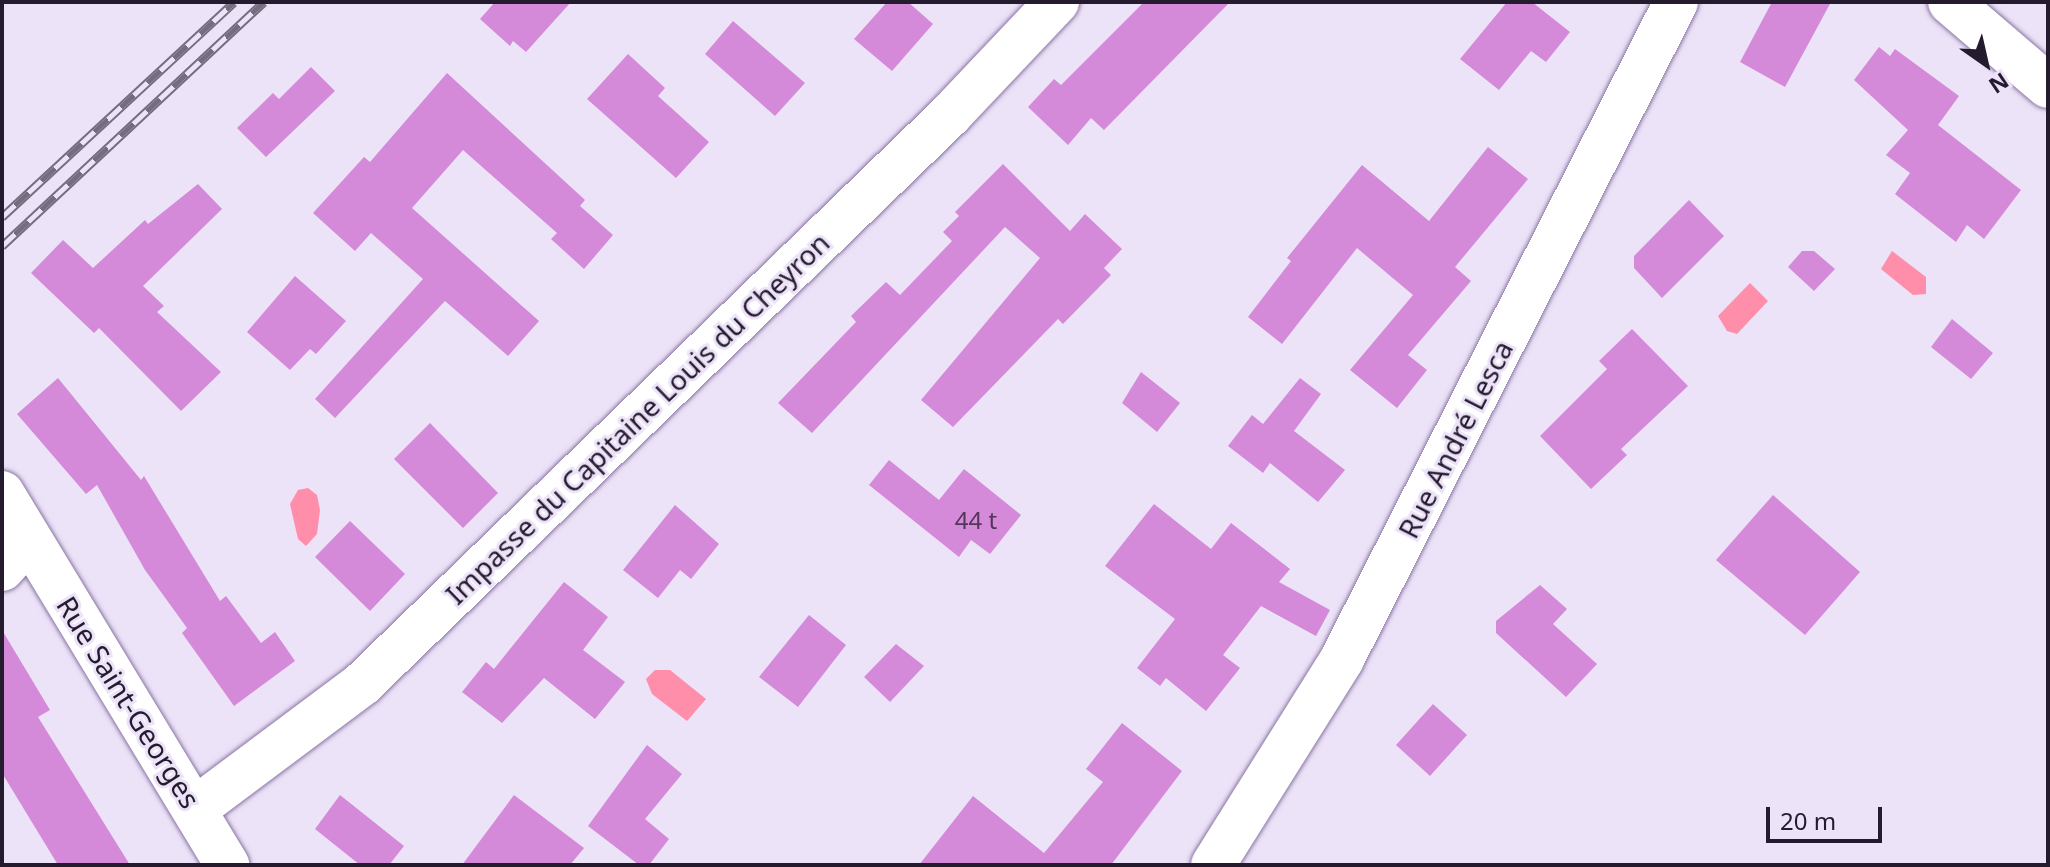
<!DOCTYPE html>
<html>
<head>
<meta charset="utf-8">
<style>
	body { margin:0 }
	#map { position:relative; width:2050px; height:867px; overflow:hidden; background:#ece3f8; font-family:"Noto Sans",sans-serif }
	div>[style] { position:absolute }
	.water>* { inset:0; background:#fe8eaa }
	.building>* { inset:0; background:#d48ad9 }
	.roads { filter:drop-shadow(0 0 2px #8a75a4) drop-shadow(0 0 2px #8a75a4) }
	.minor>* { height:44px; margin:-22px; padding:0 22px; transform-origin:22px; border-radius:22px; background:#fff }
	.rail>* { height:9px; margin-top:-4.5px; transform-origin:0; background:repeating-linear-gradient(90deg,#ece3f8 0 18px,#756c80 0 36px); box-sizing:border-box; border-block:2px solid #756c80 }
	span { translate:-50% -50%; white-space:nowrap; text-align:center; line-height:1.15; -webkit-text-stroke:6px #ece3f8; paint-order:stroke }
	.number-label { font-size:24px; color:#503759 }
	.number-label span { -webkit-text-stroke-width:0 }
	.street-label { font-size:28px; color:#241b2e }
	.frame { position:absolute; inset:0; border:4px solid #241b2e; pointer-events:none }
	.north { position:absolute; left:1946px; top:24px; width:80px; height:80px; -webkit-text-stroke:6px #ece3f8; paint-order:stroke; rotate:146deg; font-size:22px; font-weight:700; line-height:32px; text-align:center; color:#241b2e }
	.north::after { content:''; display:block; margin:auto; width:28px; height:36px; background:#241b2e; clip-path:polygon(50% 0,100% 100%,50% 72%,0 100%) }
	.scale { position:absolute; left:1766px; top:807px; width:116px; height:36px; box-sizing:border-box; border:4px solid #241b2e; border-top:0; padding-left:10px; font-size:24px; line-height:28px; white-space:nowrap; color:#241b2e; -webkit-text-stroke:6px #ece3f8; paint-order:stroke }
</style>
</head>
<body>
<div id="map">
	<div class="water">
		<div style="clip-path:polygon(1892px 251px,1926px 277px,1926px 294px,1913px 295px,1881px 269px)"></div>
		<div style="clip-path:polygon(1750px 283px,1768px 301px,1737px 334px,1727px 331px,1718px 316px)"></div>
		<div style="clip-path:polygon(308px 488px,317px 495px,320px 510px,317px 534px,306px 546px,298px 539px,290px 504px,298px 490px)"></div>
		<div style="clip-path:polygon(655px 670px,670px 670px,706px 699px,687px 721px,652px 694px,646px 679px)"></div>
	</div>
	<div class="building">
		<div style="clip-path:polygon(495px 2px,571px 2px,526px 52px,513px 41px,510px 46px,480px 19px)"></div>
		<div style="clip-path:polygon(887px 2px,908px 2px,933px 24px,892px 71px,854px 39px)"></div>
		<div style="clip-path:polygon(1144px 2px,1230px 2px,1104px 130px,1091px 118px,1068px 145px,1028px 107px,1054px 79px,1061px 85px)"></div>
		<div style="clip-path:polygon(1507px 2px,1532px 2px,1570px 32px,1546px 62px,1531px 51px,1499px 90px,1460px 59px)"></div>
		<div style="clip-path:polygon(1772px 2px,1831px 2px,1785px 87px,1740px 62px)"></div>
		<div style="clip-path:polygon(733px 21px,805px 83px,775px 116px,705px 54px)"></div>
		<div style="clip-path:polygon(1879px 47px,1890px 56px,1895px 49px,1959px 96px,1938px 125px,2021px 190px,1984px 239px,1967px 225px,1956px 242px,1895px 194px,1910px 173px,1886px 155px,1908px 130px,1854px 80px)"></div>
		<div style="clip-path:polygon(628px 54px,665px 88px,658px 96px,709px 142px,676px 178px,587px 99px)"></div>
		<div style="clip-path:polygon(311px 67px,335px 91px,266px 157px,237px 128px,273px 93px,279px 99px)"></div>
		<div style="clip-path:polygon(447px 73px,585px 200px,580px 206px,613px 235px,584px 269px,551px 239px,557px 233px,463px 150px,412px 208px,539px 321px,508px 356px,445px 301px,335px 418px,315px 399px,423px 279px,371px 233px,355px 251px,313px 213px,364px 157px,370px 162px)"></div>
		<div style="clip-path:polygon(1488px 147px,1528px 179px,1455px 267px,1471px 281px,1408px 355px,1427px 370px,1397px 408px,1350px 370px,1413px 295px,1357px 248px,1282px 344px,1248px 317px,1291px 261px,1287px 258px,1362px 165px,1429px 221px)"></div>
		<div style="clip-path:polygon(1003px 164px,1070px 231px,1085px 214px,1122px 249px,1104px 268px,1111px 275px,1063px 324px,1058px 319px,953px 427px,921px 400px,1040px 258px,1005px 227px,812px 433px,778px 403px,856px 322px,851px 316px,886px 282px,900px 295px,952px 241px,943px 232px,959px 216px,955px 212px)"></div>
		<div style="clip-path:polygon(198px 184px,222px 209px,143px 286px,164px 306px,157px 312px,221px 372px,181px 411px,99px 328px,94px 333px,31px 273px,63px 240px,93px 268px,145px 220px,148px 224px)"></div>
		<div style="clip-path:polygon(1689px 200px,1724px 236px,1662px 298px,1634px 268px,1634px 256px)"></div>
		<div style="clip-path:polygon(1802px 251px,1814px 251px,1835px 269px,1814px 291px,1788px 267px)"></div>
		<div style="clip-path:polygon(295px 276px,346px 321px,316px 354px,310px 349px,290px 370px,247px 332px)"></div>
		<div style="clip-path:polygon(1952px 319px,1993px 353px,1971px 379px,1931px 347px)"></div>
		<div style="clip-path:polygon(1632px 329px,1688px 386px,1621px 449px,1627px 455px,1591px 489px,1540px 436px,1607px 369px,1599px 361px)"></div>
		<div style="clip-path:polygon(1141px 372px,1180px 403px,1157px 432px,1122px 403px)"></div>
		<div style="clip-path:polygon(58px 378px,141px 480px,144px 476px,220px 601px,226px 596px,261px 643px,275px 632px,295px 661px,234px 706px,182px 633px,187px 628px,145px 570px,97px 485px,86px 494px,17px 414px)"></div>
		<div style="clip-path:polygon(1300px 378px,1321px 394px,1294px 431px,1345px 470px,1318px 502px,1270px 463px,1263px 473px,1228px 446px,1252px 415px,1263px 424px)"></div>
		<div style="clip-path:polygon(430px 423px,498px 493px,463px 528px,394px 459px)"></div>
		<div style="clip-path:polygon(889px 460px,939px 500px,964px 469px,1021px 515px,990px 554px,971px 540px,959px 557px,869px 485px)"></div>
		<div style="clip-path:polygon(1773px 495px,1860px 572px,1805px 635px,1716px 560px)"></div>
		<div style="clip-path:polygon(1154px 504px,1211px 549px,1231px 523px,1290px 569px,1279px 582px,1330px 610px,1316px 636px,1261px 606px,1223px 655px,1240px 668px,1206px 711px,1166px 678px,1160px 686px,1137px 668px,1175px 619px,1105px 566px)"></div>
		<div style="clip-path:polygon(675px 505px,719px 544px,691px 579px,680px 570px,658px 598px,623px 570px)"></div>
		<div style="clip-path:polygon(350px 521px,405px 574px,370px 611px,315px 557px)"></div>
		<div style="clip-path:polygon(564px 582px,608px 617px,583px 650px,625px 682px,595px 719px,544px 678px,502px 723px,462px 692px,486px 662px,494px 669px)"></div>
		<div style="clip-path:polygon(1540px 585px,1567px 609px,1553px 624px,1597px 664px,1566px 697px,1496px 633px,1496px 621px)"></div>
		<div style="clip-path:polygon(809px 615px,846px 645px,798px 707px,759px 677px)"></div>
		<div style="clip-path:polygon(2px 630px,50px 710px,38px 717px,130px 865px,58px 865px,2px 773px)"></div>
		<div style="clip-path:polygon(896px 644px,924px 666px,890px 702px,864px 677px)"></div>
		<div style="clip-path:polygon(1433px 704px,1467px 735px,1430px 776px,1396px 745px)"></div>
		<div style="clip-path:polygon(1122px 723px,1182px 771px,1111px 865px,919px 865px,973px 796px,1044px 853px,1103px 782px,1086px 769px)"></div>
		<div style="clip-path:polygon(647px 745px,682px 774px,645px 819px,669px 839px,649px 865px,639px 865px,588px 826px)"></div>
		<div style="clip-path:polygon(340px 795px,404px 846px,389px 865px,360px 865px,315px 829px)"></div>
		<div style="clip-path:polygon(514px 795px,584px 848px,570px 865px,462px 865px)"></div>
	</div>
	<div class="roads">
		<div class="minor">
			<div style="left:1950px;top:2px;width:129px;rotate:40.6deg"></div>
			<div style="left:2px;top:493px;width:435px;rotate:58.8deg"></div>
			<div style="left:2px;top:569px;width:40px;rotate:-48deg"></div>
			<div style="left:195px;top:809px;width:209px;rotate:-36.8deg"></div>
			<div style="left:362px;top:684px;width:818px;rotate:-44.06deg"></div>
			<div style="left:950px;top:115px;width:156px;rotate:-46.6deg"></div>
			<div style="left:1213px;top:865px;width:243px;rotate:-57.9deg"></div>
			<div style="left:1342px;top:659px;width:737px;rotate:-63.05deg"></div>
		</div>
	</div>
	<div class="rail">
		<div style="left:2px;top:217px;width:316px;rotate:-42.8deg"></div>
		<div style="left:2px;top:246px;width:358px;rotate:-43deg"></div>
	</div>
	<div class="number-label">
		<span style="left:976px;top:520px">44 t</span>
	</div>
	<div class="street-label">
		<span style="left:637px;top:418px;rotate:-44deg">Impasse du Capitaine Louis du Cheyron</span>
		<span style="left:1455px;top:439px;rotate:-63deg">Rue André Lesca</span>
		<span style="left:129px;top:702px;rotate:58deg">Rue Saint-Georges</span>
	</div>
	<div class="frame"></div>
	<div class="north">N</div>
	<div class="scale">20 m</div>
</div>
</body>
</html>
